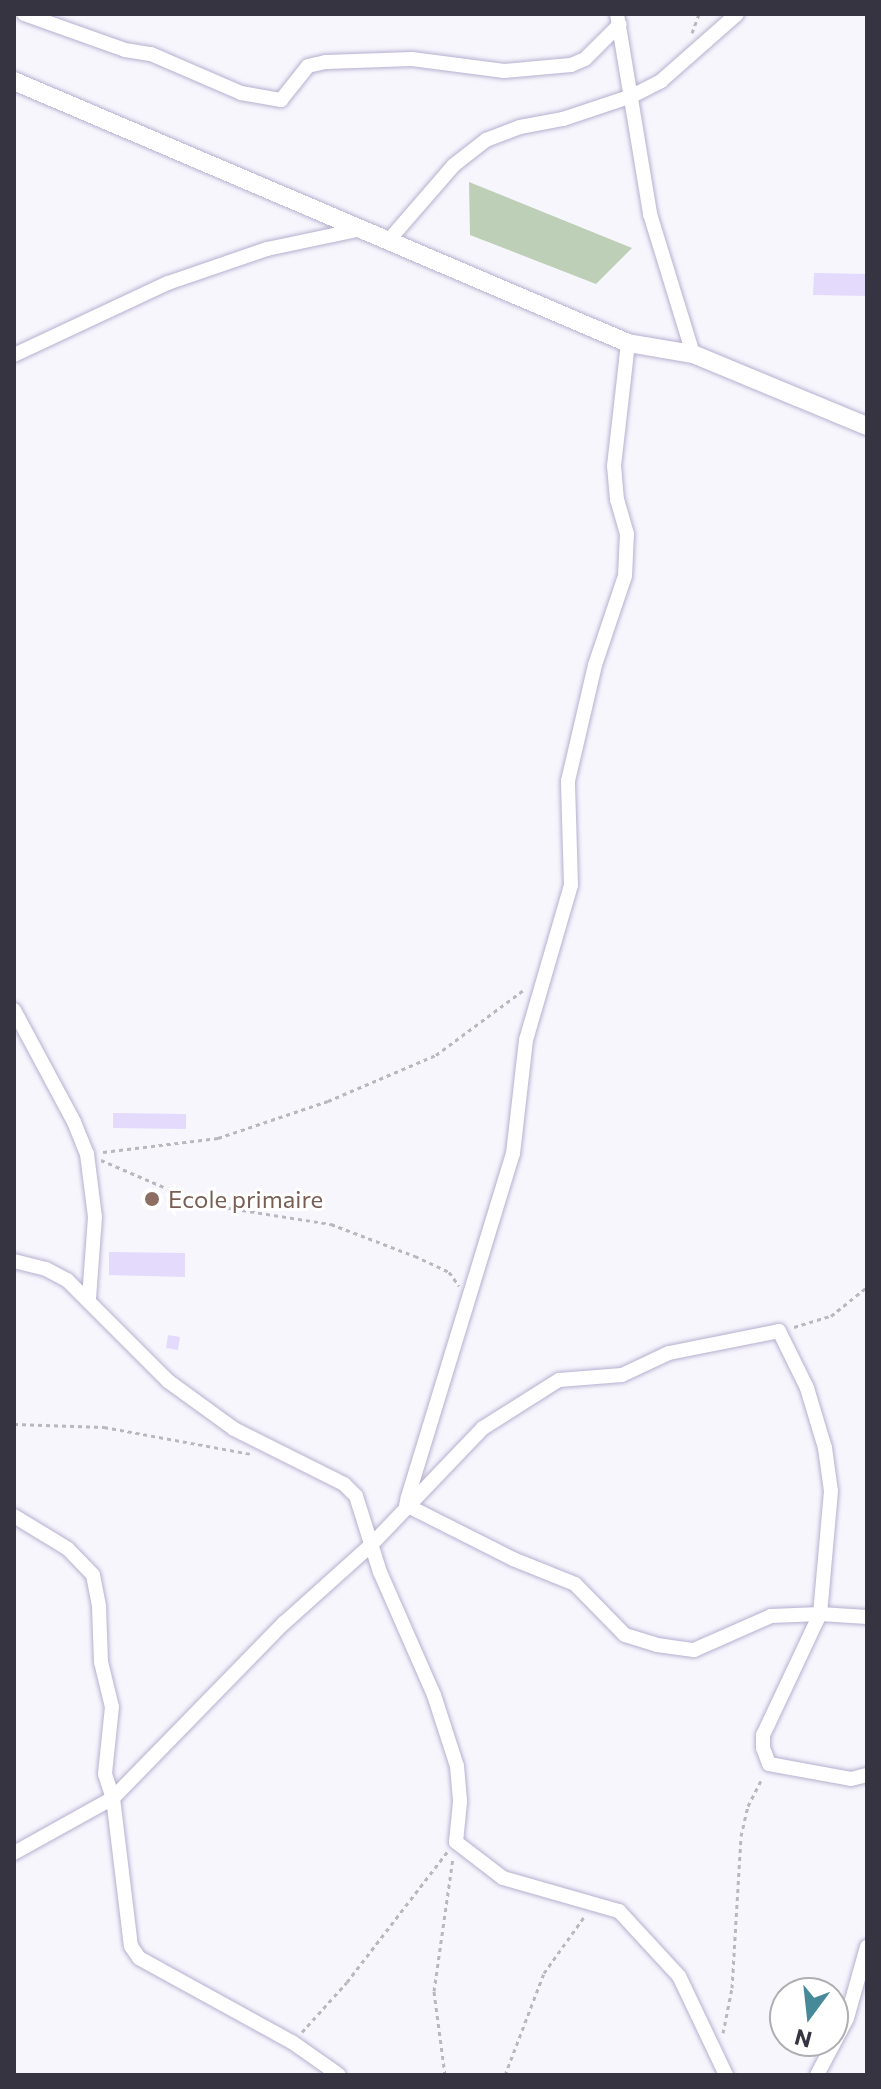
<!DOCTYPE html>
<html>
<head>
<meta charset="utf-8">
<style>
	body { margin:0 }
	#map { position:relative; width:881px; height:2089px; overflow:hidden; background:#f7f6fd; font-family:Commissioner,sans-serif }
	div>[style] { position:absolute }
	.green>* { inset:0; background:#bdcfb7 }
	.building>* { inset:0; background:#e3dafc }
	.path>* { height:3px; margin-top:-1.5px; transform-origin:0; background:repeating-linear-gradient(90deg,#b9b7c0 0 4px,transparent 0 8px) }
	.roads { filter:drop-shadow(0 0 2px #b7afcf) drop-shadow(0 0 2px #b7afcf) }
	.minor>* { height:14px; margin:-7px; padding:0 7px; transform-origin:7px; border-radius:7px; background:#fff }
	.tertiary>* { height:18px; margin:-9px; padding:0 9px; transform-origin:9px; border-radius:9px; background:#fff }
	.dots>* { width:22px; height:22px; translate:-50% -50%; box-sizing:border-box; border:4px solid #fff; border-radius:50% }
	span { translate:-50% -50%; white-space:nowrap; text-align:center; line-height:1.15; -webkit-text-stroke:6px #fff; paint-order:stroke }
	.education-label { font-size:24px; color:#785e54 }
	.left { translate:0 -50%; text-align:left }
	.frame { position:absolute; inset:0; border:16px solid #373441; pointer-events:none }
	.north { position:absolute; left:769px; top:1977px; width:80px; height:80px; box-sizing:border-box; background:#fff; border:2px solid #afaeb3; border-radius:50%; rotate:195deg; font-size:22px; font-weight:700; line-height:32px; text-align:center; color:#373441 }
	.north::after { content:''; display:block; margin:auto; width:28px; height:36px; background:#468999; clip-path:polygon(50% 0,100% 100%,50% 72%,0 100%) }
</style>
</head>
<body>
<div id="map">
	<div class="green">
		<div style="clip-path:polygon(469px 182px,632px 248px,596px 284px,470px 235px)"></div>
	</div>
	<div class="building">
		<div style="clip-path:polygon(814px 273px,867px 274px,867px 296px,813px 295px)"></div>
		<div style="clip-path:polygon(113px 1113px,186px 1114px,186px 1129px,113px 1128px)"></div>
		<div style="clip-path:polygon(109px 1252px,185px 1253px,185px 1277px,109px 1275px)"></div>
		<div style="clip-path:polygon(168px 1335px,180px 1337px,178px 1350px,166px 1348px)"></div>
	</div>
	<div class="path">
		<div style="left:692px;top:33px;width:20px;rotate:-70deg"></div>
		<div style="left:103px;top:1152px;width:116px;rotate:-6.9deg"></div>
		<div style="left:218px;top:1138px;width:116px;rotate:-18.6deg"></div>
		<div style="left:328px;top:1101px;width:117px;rotate:-23.1deg"></div>
		<div style="left:436px;top:1055px;width:111px;rotate:-36.6deg"></div>
		<div style="left:101px;top:1160px;width:111px;rotate:23.3deg"></div>
		<div style="left:203px;top:1204px;width:130px;rotate:8.9deg"></div>
		<div style="left:331px;top:1224px;width:90px;rotate:20.9deg"></div>
		<div style="left:415px;top:1256px;width:38px;rotate:25deg"></div>
		<div style="left:449px;top:1272px;width:17px;rotate:54deg"></div>
		<div style="left:794px;top:1327px;width:39px;rotate:-17deg"></div>
		<div style="left:831px;top:1316px;width:46px;rotate:-38.9deg"></div>
		<div style="left:14px;top:1424px;width:90px;rotate:1.9deg"></div>
		<div style="left:104px;top:1427px;width:149px;rotate:10.4deg"></div>
		<div style="left:302px;top:2032px;width:67px;rotate:-48deg"></div>
		<div style="left:347px;top:1982px;width:165px;rotate:-52.4deg"></div>
		<div style="left:723px;top:2033px;width:46px;rotate:-78.7deg"></div>
		<div style="left:732px;top:1988px;width:152px;rotate:-86.6deg"></div>
		<div style="left:741px;top:1836px;width:31px;rotate:-77deg"></div>
		<div style="left:748px;top:1806px;width:31px;rotate:-63deg"></div>
		<div style="left:445px;top:2075px;width:85px;rotate:-97.5deg"></div>
		<div style="left:434px;top:1991px;width:134px;rotate:-81.9deg"></div>
		<div style="left:505px;top:2075px;width:109px;rotate:-69.1deg"></div>
		<div style="left:544px;top:1973px;width:69px;rotate:-54.5deg"></div>
	</div>
	<div class="roads">
		<div class="minor">
			<div style="left:24px;top:14px;width:107px;rotate:19.6deg"></div>
			<div style="left:125px;top:50px;width:26px;rotate:9deg"></div>
			<div style="left:151px;top:54px;width:98px;rotate:23.4deg"></div>
			<div style="left:241px;top:93px;width:41px;rotate:9.9deg"></div>
			<div style="left:281px;top:100px;width:43px;rotate:-51.5deg"></div>
			<div style="left:308px;top:66px;width:18px;rotate:-13deg"></div>
			<div style="left:326px;top:62px;width:86px;rotate:-2deg"></div>
			<div style="left:412px;top:59px;width:93px;rotate:7.4deg"></div>
			<div style="left:504px;top:71px;width:67px;rotate:-5.1deg"></div>
			<div style="left:571px;top:65px;width:15px;rotate:-23deg"></div>
			<div style="left:585px;top:59px;width:49px;rotate:-45deg"></div>
			<div style="left:617px;top:14px;width:203px;rotate:80.6deg"></div>
			<div style="left:650px;top:214px;width:146px;rotate:72.9deg"></div>
			<div style="left:389px;top:240px;width:99px;rotate:-49.1deg"></div>
			<div style="left:454px;top:165px;width:41px;rotate:-38deg"></div>
			<div style="left:486px;top:140px;width:36px;rotate:-21deg"></div>
			<div style="left:520px;top:127px;width:44px;rotate:-10.5deg"></div>
			<div style="left:563px;top:119px;width:73px;rotate:-18.4deg"></div>
			<div style="left:632px;top:96px;width:33px;rotate:-27deg"></div>
			<div style="left:661px;top:81px;width:101px;rotate:-41.4deg"></div>
			<div style="left:14px;top:355px;width:170px;rotate:-25.1deg"></div>
			<div style="left:168px;top:283px;width:105px;rotate:-19deg"></div>
			<div style="left:267px;top:249px;width:97px;rotate:-11.9deg"></div>
			<div style="left:14px;top:1010px;width:127px;rotate:61.8deg"></div>
			<div style="left:74px;top:1122px;width:35px;rotate:68deg"></div>
			<div style="left:87px;top:1154px;width:64px;rotate:82.8deg"></div>
			<div style="left:95px;top:1217px;width:82px;rotate:94.2deg"></div>
			<div style="left:14px;top:1261px;width:33px;rotate:14deg"></div>
			<div style="left:46px;top:1269px;width:24px;rotate:28deg"></div>
			<div style="left:67px;top:1280px;width:143px;rotate:45deg"></div>
			<div style="left:168px;top:1381px;width:82px;rotate:36deg"></div>
			<div style="left:234px;top:1429px;width:123px;rotate:26.6deg"></div>
			<div style="left:344px;top:1484px;width:17px;rotate:45deg"></div>
			<div style="left:356px;top:1496px;width:80px;rotate:72.5deg"></div>
			<div style="left:380px;top:1572px;width:134px;rotate:66.3deg"></div>
			<div style="left:434px;top:1695px;width:75px;rotate:72.1deg"></div>
			<div style="left:457px;top:1766px;width:36px;rotate:85deg"></div>
			<div style="left:460px;top:1802px;width:40px;rotate:95.7deg"></div>
			<div style="left:456px;top:1842px;width:59px;rotate:37.5deg"></div>
			<div style="left:503px;top:1878px;width:121px;rotate:15.9deg"></div>
			<div style="left:619px;top:1911px;width:88px;rotate:47.3deg"></div>
			<div style="left:679px;top:1976px;width:110px;rotate:64.6deg"></div>
			<div style="left:407px;top:1500px;width:362px;rotate:-73deg"></div>
			<div style="left:513px;top:1154px;width:115px;rotate:-83.5deg"></div>
			<div style="left:526px;top:1040px;width:161px;rotate:-73.8deg"></div>
			<div style="left:571px;top:885px;width:104px;rotate:-91.7deg"></div>
			<div style="left:568px;top:781px;width:119px;rotate:-76.9deg"></div>
			<div style="left:595px;top:665px;width:94px;rotate:-71.4deg"></div>
			<div style="left:625px;top:576px;width:42px;rotate:-87.3deg"></div>
			<div style="left:627px;top:534px;width:35px;rotate:-106deg"></div>
			<div style="left:617px;top:500px;width:34px;rotate:-95deg"></div>
			<div style="left:614px;top:466px;width:124px;rotate:-83.5deg"></div>
			<div style="left:406px;top:1505px;width:120px;rotate:26.8deg"></div>
			<div style="left:513px;top:1559px;width:67px;rotate:22deg"></div>
			<div style="left:575px;top:1584px;width:71px;rotate:45.6deg"></div>
			<div style="left:625px;top:1635px;width:34px;rotate:17deg"></div>
			<div style="left:657px;top:1645px;width:37px;rotate:8deg"></div>
			<div style="left:694px;top:1650px;width:84px;rotate:-23.8deg"></div>
			<div style="left:771px;top:1616px;width:49px;rotate:-2.3deg"></div>
			<div style="left:820px;top:1614px;width:134px;rotate:115.2deg"></div>
			<div style="left:763px;top:1735px;width:13px;rotate:90deg"></div>
			<div style="left:763px;top:1748px;width:17px;rotate:69deg"></div>
			<div style="left:769px;top:1764px;width:83px;rotate:10.4deg"></div>
			<div style="left:851px;top:1779px;width:16px;rotate:-14deg"></div>
			<div style="left:14px;top:1516px;width:63px;rotate:31.4deg"></div>
			<div style="left:68px;top:1549px;width:36px;rotate:46deg"></div>
			<div style="left:93px;top:1575px;width:33px;rotate:79deg"></div>
			<div style="left:99px;top:1607px;width:55px;rotate:87.9deg"></div>
			<div style="left:101px;top:1662px;width:46px;rotate:76.3deg"></div>
			<div style="left:112px;top:1707px;width:67px;rotate:96deg"></div>
			<div style="left:105px;top:1774px;width:25px;rotate:72deg"></div>
			<div style="left:113px;top:1798px;width:149px;rotate:83.1deg"></div>
			<div style="left:131px;top:1946px;width:14px;rotate:56deg"></div>
			<div style="left:139px;top:1958px;width:175px;rotate:28.8deg"></div>
			<div style="left:292px;top:2042px;width:57px;rotate:35.1deg"></div>
			<div style="left:14px;top:1853px;width:113px;rotate:-29.1deg"></div>
			<div style="left:113px;top:1798px;width:245px;rotate:-45.7deg"></div>
			<div style="left:284px;top:1623px;width:117px;rotate:-41.9deg"></div>
			<div style="left:371px;top:1545px;width:162px;rotate:-46.3deg"></div>
			<div style="left:483px;top:1428px;width:90px;rotate:-32.3deg"></div>
			<div style="left:559px;top:1380px;width:63px;rotate:-4.5deg"></div>
			<div style="left:622px;top:1375px;width:52px;rotate:-25.1deg"></div>
			<div style="left:669px;top:1353px;width:112px;rotate:-11.3deg"></div>
			<div style="left:779px;top:1331px;width:64px;rotate:63.8deg"></div>
			<div style="left:807px;top:1388px;width:63px;rotate:73.3deg"></div>
			<div style="left:825px;top:1448px;width:43px;rotate:82.1deg"></div>
			<div style="left:831px;top:1491px;width:123px;rotate:95.1deg"></div>
			<div style="left:820px;top:1614px;width:47px;rotate:3.7deg"></div>
			<div style="left:817px;top:2075px;width:64px;rotate:-62.2deg"></div>
			<div style="left:847px;top:2018px;width:74px;rotate:-74.3deg"></div>
		</div>
		<div class="tertiary">
			<div style="left:14px;top:81px;width:668px;rotate:23.11deg"></div>
			<div style="left:628px;top:343px;width:66px;rotate:9.6deg"></div>
			<div style="left:693px;top:354px;width:188px;rotate:22.5deg"></div>
		</div>
	</div>
	<div class="dots">
		<div style="left:152px;top:1199px;background:#8d6e63"></div>
	</div>
	<div class="education-label">
		<span class="left" style="left:168px;top:1199px">Ecole primaire</span>
	</div>
	<div class="frame"></div>
	<div class="north">N</div>
</div>
</body>
</html>
